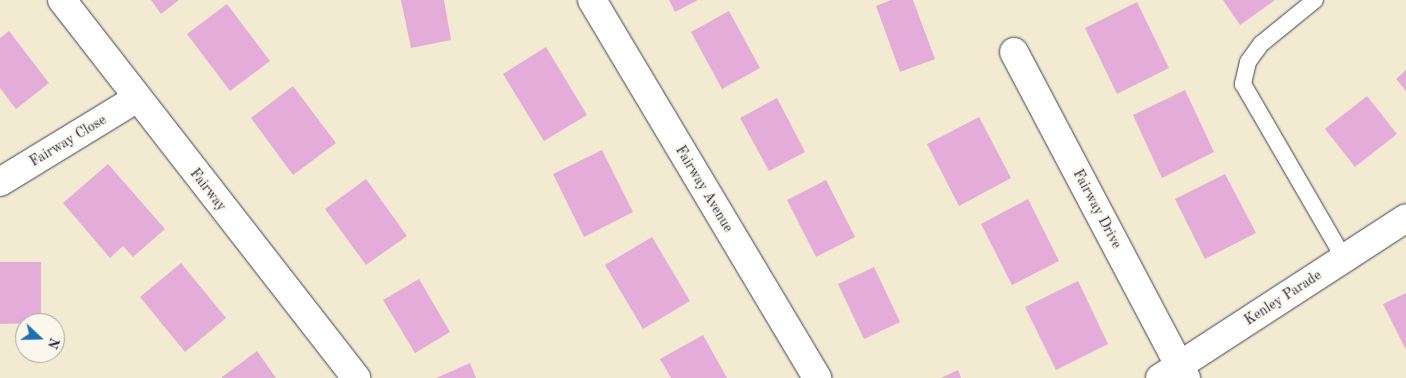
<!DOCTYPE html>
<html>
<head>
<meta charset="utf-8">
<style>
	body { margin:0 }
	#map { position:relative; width:1406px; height:378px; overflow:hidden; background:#f3ead2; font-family:"Old Standard TT",serif }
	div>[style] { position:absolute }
	.building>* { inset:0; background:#e4add9 }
	.roads { filter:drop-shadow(0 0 1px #414052) drop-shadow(0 0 1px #414052) }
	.service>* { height:16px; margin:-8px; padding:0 8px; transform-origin:8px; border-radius:8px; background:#fff }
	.minor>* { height:28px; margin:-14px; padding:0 14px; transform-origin:14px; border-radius:14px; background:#fff }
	span { translate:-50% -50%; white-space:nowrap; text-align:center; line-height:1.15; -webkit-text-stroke:4px #fbf7ec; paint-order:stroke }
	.street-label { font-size:14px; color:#22223b }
	.north { position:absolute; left:15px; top:313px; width:50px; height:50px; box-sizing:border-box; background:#fbf7ec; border:1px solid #a4a2a5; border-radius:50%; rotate:111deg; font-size:14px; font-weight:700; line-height:20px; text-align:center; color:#22223b }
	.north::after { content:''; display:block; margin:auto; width:18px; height:22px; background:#1f6fb2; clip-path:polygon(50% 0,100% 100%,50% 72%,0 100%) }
</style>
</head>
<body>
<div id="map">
	<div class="building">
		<div style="clip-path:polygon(151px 0,179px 0,161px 14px)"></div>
		<div style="clip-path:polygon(401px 0,444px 0,451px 40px,411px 48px)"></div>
		<div style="clip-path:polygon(669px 0,698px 0,675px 12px)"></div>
		<div style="clip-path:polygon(891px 0,913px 0,935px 59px,900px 72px,876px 6px)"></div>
		<div style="clip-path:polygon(1223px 0,1275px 0,1240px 25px)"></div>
		<div style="clip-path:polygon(1137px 2px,1169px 68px,1117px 94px,1085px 28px)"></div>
		<div style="clip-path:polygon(227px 4px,270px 61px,230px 91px,187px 34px)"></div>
		<div style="clip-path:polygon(729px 11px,760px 68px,722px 89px,691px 32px)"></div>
		<div style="clip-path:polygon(9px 31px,49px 83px,16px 109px,0 88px,0 38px)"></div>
		<div style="clip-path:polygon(546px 47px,587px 115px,544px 141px,503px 74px)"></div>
		<div style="clip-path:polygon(1406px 70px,1406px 91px,1396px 79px)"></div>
		<div style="clip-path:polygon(293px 86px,336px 143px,293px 175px,251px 118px)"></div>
		<div style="clip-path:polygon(1185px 90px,1214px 152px,1162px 178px,1133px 115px)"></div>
		<div style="clip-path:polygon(1367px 96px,1397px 134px,1355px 167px,1325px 129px)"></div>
		<div style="clip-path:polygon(777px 98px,805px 152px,769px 171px,740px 118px)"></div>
		<div style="clip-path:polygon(979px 117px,1011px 178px,959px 206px,927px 144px)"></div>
		<div style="clip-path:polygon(602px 150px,633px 212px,584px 237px,553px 174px)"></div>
		<div style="clip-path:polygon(108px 164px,165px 229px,133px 257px,123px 246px,110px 258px,63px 203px)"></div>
		<div style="clip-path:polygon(1225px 174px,1256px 233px,1205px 259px,1175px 199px)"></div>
		<div style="clip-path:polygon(366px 179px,407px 236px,366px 265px,325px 209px)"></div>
		<div style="clip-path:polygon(826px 180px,855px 237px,816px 257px,787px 200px)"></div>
		<div style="clip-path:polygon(1028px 199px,1059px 261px,1012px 285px,981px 224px)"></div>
		<div style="clip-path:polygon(652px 237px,690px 301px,643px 329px,605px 265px)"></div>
		<div style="clip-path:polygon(0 262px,41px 262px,41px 323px,0 324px)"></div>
		<div style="clip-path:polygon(181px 263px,226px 318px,185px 352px,140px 297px)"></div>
		<div style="clip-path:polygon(874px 267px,900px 322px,864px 339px,838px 284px)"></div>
		<div style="clip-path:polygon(419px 279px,450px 332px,415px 353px,383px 300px)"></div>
		<div style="clip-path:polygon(1078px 281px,1108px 344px,1056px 370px,1025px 307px)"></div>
		<div style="clip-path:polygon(1406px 293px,1406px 350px,1383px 304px)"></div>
		<div style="clip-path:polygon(703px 335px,727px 378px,671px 378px,660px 359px)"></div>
		<div style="clip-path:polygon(257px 351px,276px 378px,222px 378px,222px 377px)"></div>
		<div style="clip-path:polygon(470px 363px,476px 378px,436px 378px)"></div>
		<div style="clip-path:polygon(958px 370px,961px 378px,941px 378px)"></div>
	</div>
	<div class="roads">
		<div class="service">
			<div style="left:1315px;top:0;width:70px;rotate:140.8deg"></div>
			<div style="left:1261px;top:44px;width:22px;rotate:126deg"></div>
			<div style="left:1248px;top:62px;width:23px;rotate:103deg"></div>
			<div style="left:1243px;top:84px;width:201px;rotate:59.9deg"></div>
		</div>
		<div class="minor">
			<div style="left:62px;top:0;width:479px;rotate:52.1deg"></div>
			<div style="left:592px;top:0;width:440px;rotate:59.2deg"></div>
			<div style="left:1014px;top:52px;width:369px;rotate:62.2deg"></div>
			<div style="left:0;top:182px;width:159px;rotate:-31.4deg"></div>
			<div style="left:1160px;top:378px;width:293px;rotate:-33deg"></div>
		</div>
	</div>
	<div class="street-label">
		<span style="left:68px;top:141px;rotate:-31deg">Fairway Close</span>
		<span style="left:704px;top:189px;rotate:59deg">Fairway Avenue</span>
		<span style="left:208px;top:190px;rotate:52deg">Fairway</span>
		<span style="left:1097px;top:209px;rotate:62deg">Fairway Drive</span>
		<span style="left:1283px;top:298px;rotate:-33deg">Kenley Parade</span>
	</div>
	<div class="north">N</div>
</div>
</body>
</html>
